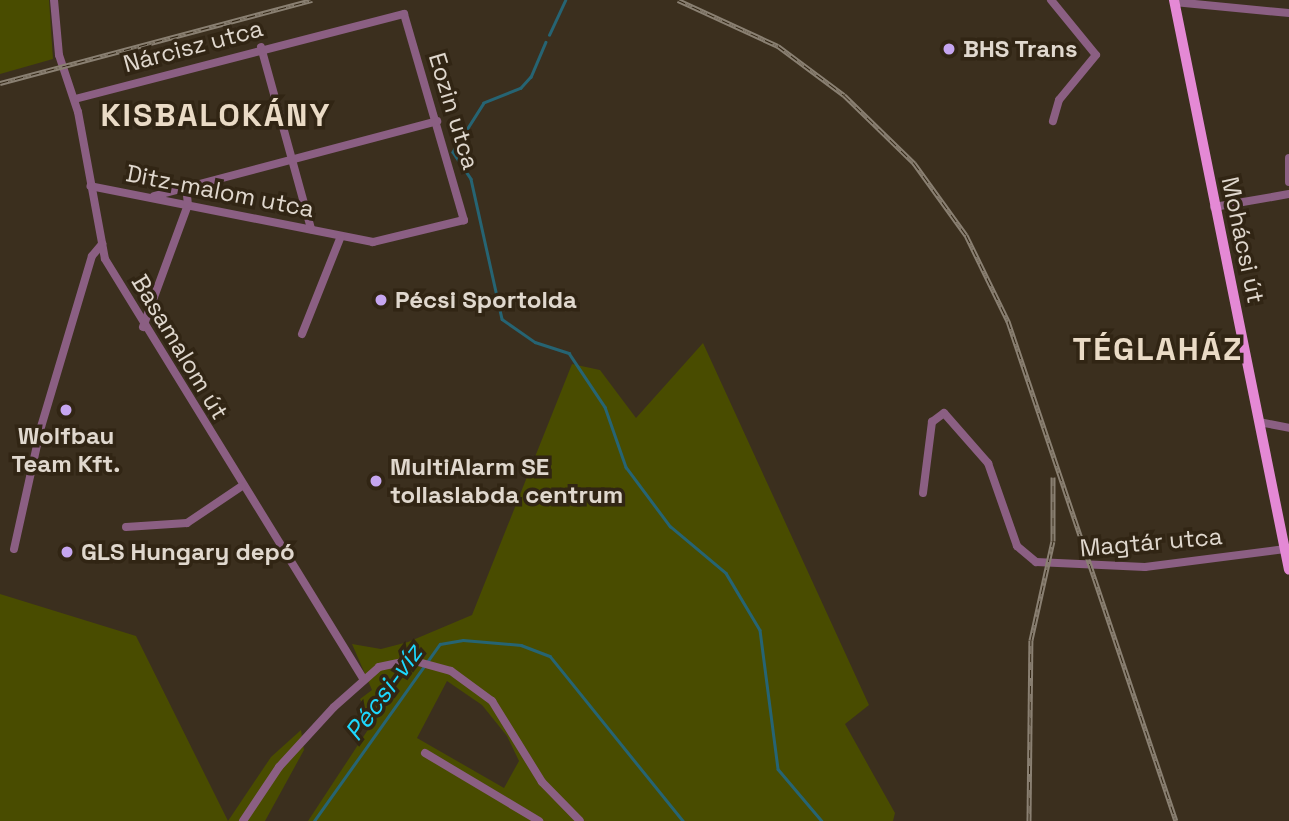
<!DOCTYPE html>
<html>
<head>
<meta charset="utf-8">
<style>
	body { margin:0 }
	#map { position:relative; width:1289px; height:821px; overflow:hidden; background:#3b2f1e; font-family:"Space Grotesk",sans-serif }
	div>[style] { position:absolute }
	.green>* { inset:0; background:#494c00 }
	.stream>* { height:2.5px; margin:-1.25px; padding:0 1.25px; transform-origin:1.25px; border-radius:1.25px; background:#266473 }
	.minor>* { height:8px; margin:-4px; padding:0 4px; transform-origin:4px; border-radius:4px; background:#8b5f83 }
	.major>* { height:10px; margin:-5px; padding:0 5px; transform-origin:5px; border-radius:5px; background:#e489d5 }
	.rail>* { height:5px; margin-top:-2.5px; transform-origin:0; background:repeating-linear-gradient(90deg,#312514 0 8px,#8a8072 0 16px); box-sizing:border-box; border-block:2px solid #8a8072 }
	.dots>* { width:19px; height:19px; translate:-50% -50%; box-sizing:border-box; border:4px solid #312514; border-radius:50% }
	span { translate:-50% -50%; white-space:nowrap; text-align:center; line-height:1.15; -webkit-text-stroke:7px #312514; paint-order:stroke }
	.street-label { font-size:24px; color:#e0d8ce }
	.poi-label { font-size:24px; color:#e0d8ce; font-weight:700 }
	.left { translate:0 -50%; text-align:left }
	.water-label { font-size:26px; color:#1dd8fe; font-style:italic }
	.district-label { font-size:32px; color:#eadbc6; font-weight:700; letter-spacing:2px }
</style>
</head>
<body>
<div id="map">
	<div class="green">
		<div style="clip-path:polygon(0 0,49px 0,53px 59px,0 74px)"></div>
		<div style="clip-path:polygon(evenodd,703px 343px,869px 705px,845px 724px,895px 813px,893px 821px,308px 821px,373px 722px,360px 699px,372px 690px,352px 644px,381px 649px,408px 642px,472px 615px,572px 364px,600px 370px,636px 418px,703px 343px,447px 681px,482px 705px,507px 736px,519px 761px,504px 788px,417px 738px,447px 681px)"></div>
		<div style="clip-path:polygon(0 594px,136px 636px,228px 821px,271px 757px,301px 730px,304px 750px,265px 821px,0 821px)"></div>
	</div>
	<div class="stream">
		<div style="left:549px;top:35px;width:38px;rotate:-65deg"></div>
		<div style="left:546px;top:42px;width:38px;rotate:113deg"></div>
		<div style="left:531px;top:77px;width:15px;rotate:132deg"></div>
		<div style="left:521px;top:88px;width:40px;rotate:158deg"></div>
		<div style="left:484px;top:103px;width:58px;rotate:122.3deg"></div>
		<div style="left:453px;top:152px;width:32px;rotate:56deg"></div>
		<div style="left:471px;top:179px;width:143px;rotate:77.5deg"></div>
		<div style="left:502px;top:319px;width:40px;rotate:34.9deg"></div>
		<div style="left:535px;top:342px;width:36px;rotate:18deg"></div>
		<div style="left:569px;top:353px;width:65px;rotate:56.3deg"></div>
		<div style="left:605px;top:407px;width:64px;rotate:70.7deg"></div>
		<div style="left:626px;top:467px;width:74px;rotate:53.3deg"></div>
		<div style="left:670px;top:526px;width:73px;rotate:40deg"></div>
		<div style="left:726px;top:573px;width:66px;rotate:59.2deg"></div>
		<div style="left:760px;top:630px;width:140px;rotate:82.6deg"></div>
		<div style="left:778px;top:769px;width:68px;rotate:49.8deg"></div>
		<div style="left:314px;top:821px;width:217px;rotate:-54.6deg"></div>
		<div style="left:440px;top:644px;width:23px;rotate:-10deg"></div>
		<div style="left:463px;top:640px;width:58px;rotate:4.9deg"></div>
		<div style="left:521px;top:645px;width:31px;rotate:21deg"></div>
		<div style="left:550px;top:656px;width:212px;rotate:51.1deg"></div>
	</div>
	<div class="minor">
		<div style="left:54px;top:0;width:55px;rotate:84.8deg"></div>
		<div style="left:59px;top:55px;width:60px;rotate:71.6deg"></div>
		<div style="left:78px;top:112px;width:149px;rotate:79.6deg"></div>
		<div style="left:105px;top:259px;width:493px;rotate:58.4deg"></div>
		<div style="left:1051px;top:0;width:71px;rotate:50.7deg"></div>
		<div style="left:1096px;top:55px;width:58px;rotate:129.4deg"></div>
		<div style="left:1059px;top:100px;width:22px;rotate:106deg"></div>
		<div style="left:1174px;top:2px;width:116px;rotate:5.5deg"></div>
		<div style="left:261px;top:47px;width:189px;rotate:74.6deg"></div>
		<div style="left:75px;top:99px;width:340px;rotate:-14.5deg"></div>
		<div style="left:404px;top:14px;width:215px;rotate:73.8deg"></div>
		<div style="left:464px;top:220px;width:94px;rotate:166.4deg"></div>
		<div style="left:373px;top:242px;width:288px;rotate:-168.8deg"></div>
		<div style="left:1289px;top:158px;width:24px;rotate:90deg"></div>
		<div style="left:154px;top:196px;width:293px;rotate:-14.8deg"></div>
		<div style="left:1214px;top:207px;width:76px;rotate:-9.8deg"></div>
		<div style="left:143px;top:327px;width:130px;rotate:-69.8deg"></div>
		<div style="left:188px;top:205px;width:19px;rotate:-96deg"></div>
		<div style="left:302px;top:334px;width:105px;rotate:-68.3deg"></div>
		<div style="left:1259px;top:422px;width:31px;rotate:11deg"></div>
		<div style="left:923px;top:493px;width:72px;rotate:-82.8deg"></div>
		<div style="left:932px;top:422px;width:15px;rotate:-37deg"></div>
		<div style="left:944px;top:413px;width:67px;rotate:48.7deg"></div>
		<div style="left:988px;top:463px;width:88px;rotate:70.7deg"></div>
		<div style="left:1017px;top:546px;width:25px;rotate:40deg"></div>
		<div style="left:1036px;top:562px;width:109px;rotate:2.6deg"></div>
		<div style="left:1145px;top:567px;width:141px;rotate:-7.3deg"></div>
		<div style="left:126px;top:527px;width:61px;rotate:-3.8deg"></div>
		<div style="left:187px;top:523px;width:66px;rotate:-33.9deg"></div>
		<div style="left:14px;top:549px;width:125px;rotate:-77.5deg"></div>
		<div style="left:41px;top:427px;width:178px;rotate:-73.4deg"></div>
		<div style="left:92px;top:256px;width:16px;rotate:-50deg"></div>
		<div style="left:425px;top:753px;width:133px;rotate:30.8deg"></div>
		<div style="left:243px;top:821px;width:65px;rotate:-56.3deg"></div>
		<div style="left:279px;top:767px;width:81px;rotate:-47.5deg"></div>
		<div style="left:334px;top:707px;width:60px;rotate:-41.6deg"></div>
		<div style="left:379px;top:667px;width:33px;rotate:-12deg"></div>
		<div style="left:411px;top:660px;width:41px;rotate:15.4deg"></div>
		<div style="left:451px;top:671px;width:51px;rotate:36.2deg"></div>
		<div style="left:492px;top:701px;width:95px;rotate:58.3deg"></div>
		<div style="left:542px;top:782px;width:54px;rotate:45.7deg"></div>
	</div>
	<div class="major">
		<div style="left:1174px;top:0;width:581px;rotate:78.59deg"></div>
	</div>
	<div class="rail">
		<div style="left:678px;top:0;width:110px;rotate:24.7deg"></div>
		<div style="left:778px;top:46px;width:82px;rotate:36.6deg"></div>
		<div style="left:844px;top:95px;width:98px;rotate:44.2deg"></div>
		<div style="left:914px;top:163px;width:89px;rotate:54.2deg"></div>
		<div style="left:966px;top:235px;width:96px;rotate:64deg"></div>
		<div style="left:1008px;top:321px;width:527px;rotate:71.43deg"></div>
		<div style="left:0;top:83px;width:323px;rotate:-14.9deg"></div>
		<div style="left:1029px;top:821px;width:181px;rotate:-89.4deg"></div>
		<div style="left:1031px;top:640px;width:101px;rotate:-77.5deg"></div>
		<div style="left:1053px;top:541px;width:64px;rotate:-90deg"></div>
	</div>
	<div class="dots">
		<div style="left:949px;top:49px;background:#c6a6f0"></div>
		<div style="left:381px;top:300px;background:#c6a6f0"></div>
		<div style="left:66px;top:410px;background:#c6a6f0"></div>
		<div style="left:376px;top:481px;background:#c6a6f0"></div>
		<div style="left:67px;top:552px;background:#c6a6f0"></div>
	</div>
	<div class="street-label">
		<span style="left:193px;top:46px;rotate:-15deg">Nárcisz utca</span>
		<span style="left:454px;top:111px;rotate:73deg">Eozin utca</span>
		<span style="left:220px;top:191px;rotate:11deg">Ditz-malom utca</span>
		<span style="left:1243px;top:240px;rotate:78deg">Mohácsi út</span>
		<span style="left:180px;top:347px;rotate:59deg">Basamalom út</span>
		<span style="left:1151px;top:542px;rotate:-5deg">Magtár utca</span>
	</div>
	<div class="poi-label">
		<span class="left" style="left:963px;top:49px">BHS Trans</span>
		<span class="left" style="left:395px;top:300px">Pécsi Sportolda</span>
		<span style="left:66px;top:450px">Wolfbau<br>Team Kft.</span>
		<span class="left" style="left:390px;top:481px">MultiAlarm SE<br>tollaslabda centrum</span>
		<span class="left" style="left:81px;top:552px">GLS Hungary depó</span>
	</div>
	<div class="water-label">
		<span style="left:384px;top:693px;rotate:-54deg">Pécsi-víz</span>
	</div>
	<div class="district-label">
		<span style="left:216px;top:115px">KISBALOKÁNY</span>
		<span style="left:1158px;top:349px">TÉGLAHÁZ</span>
	</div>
</div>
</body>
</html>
